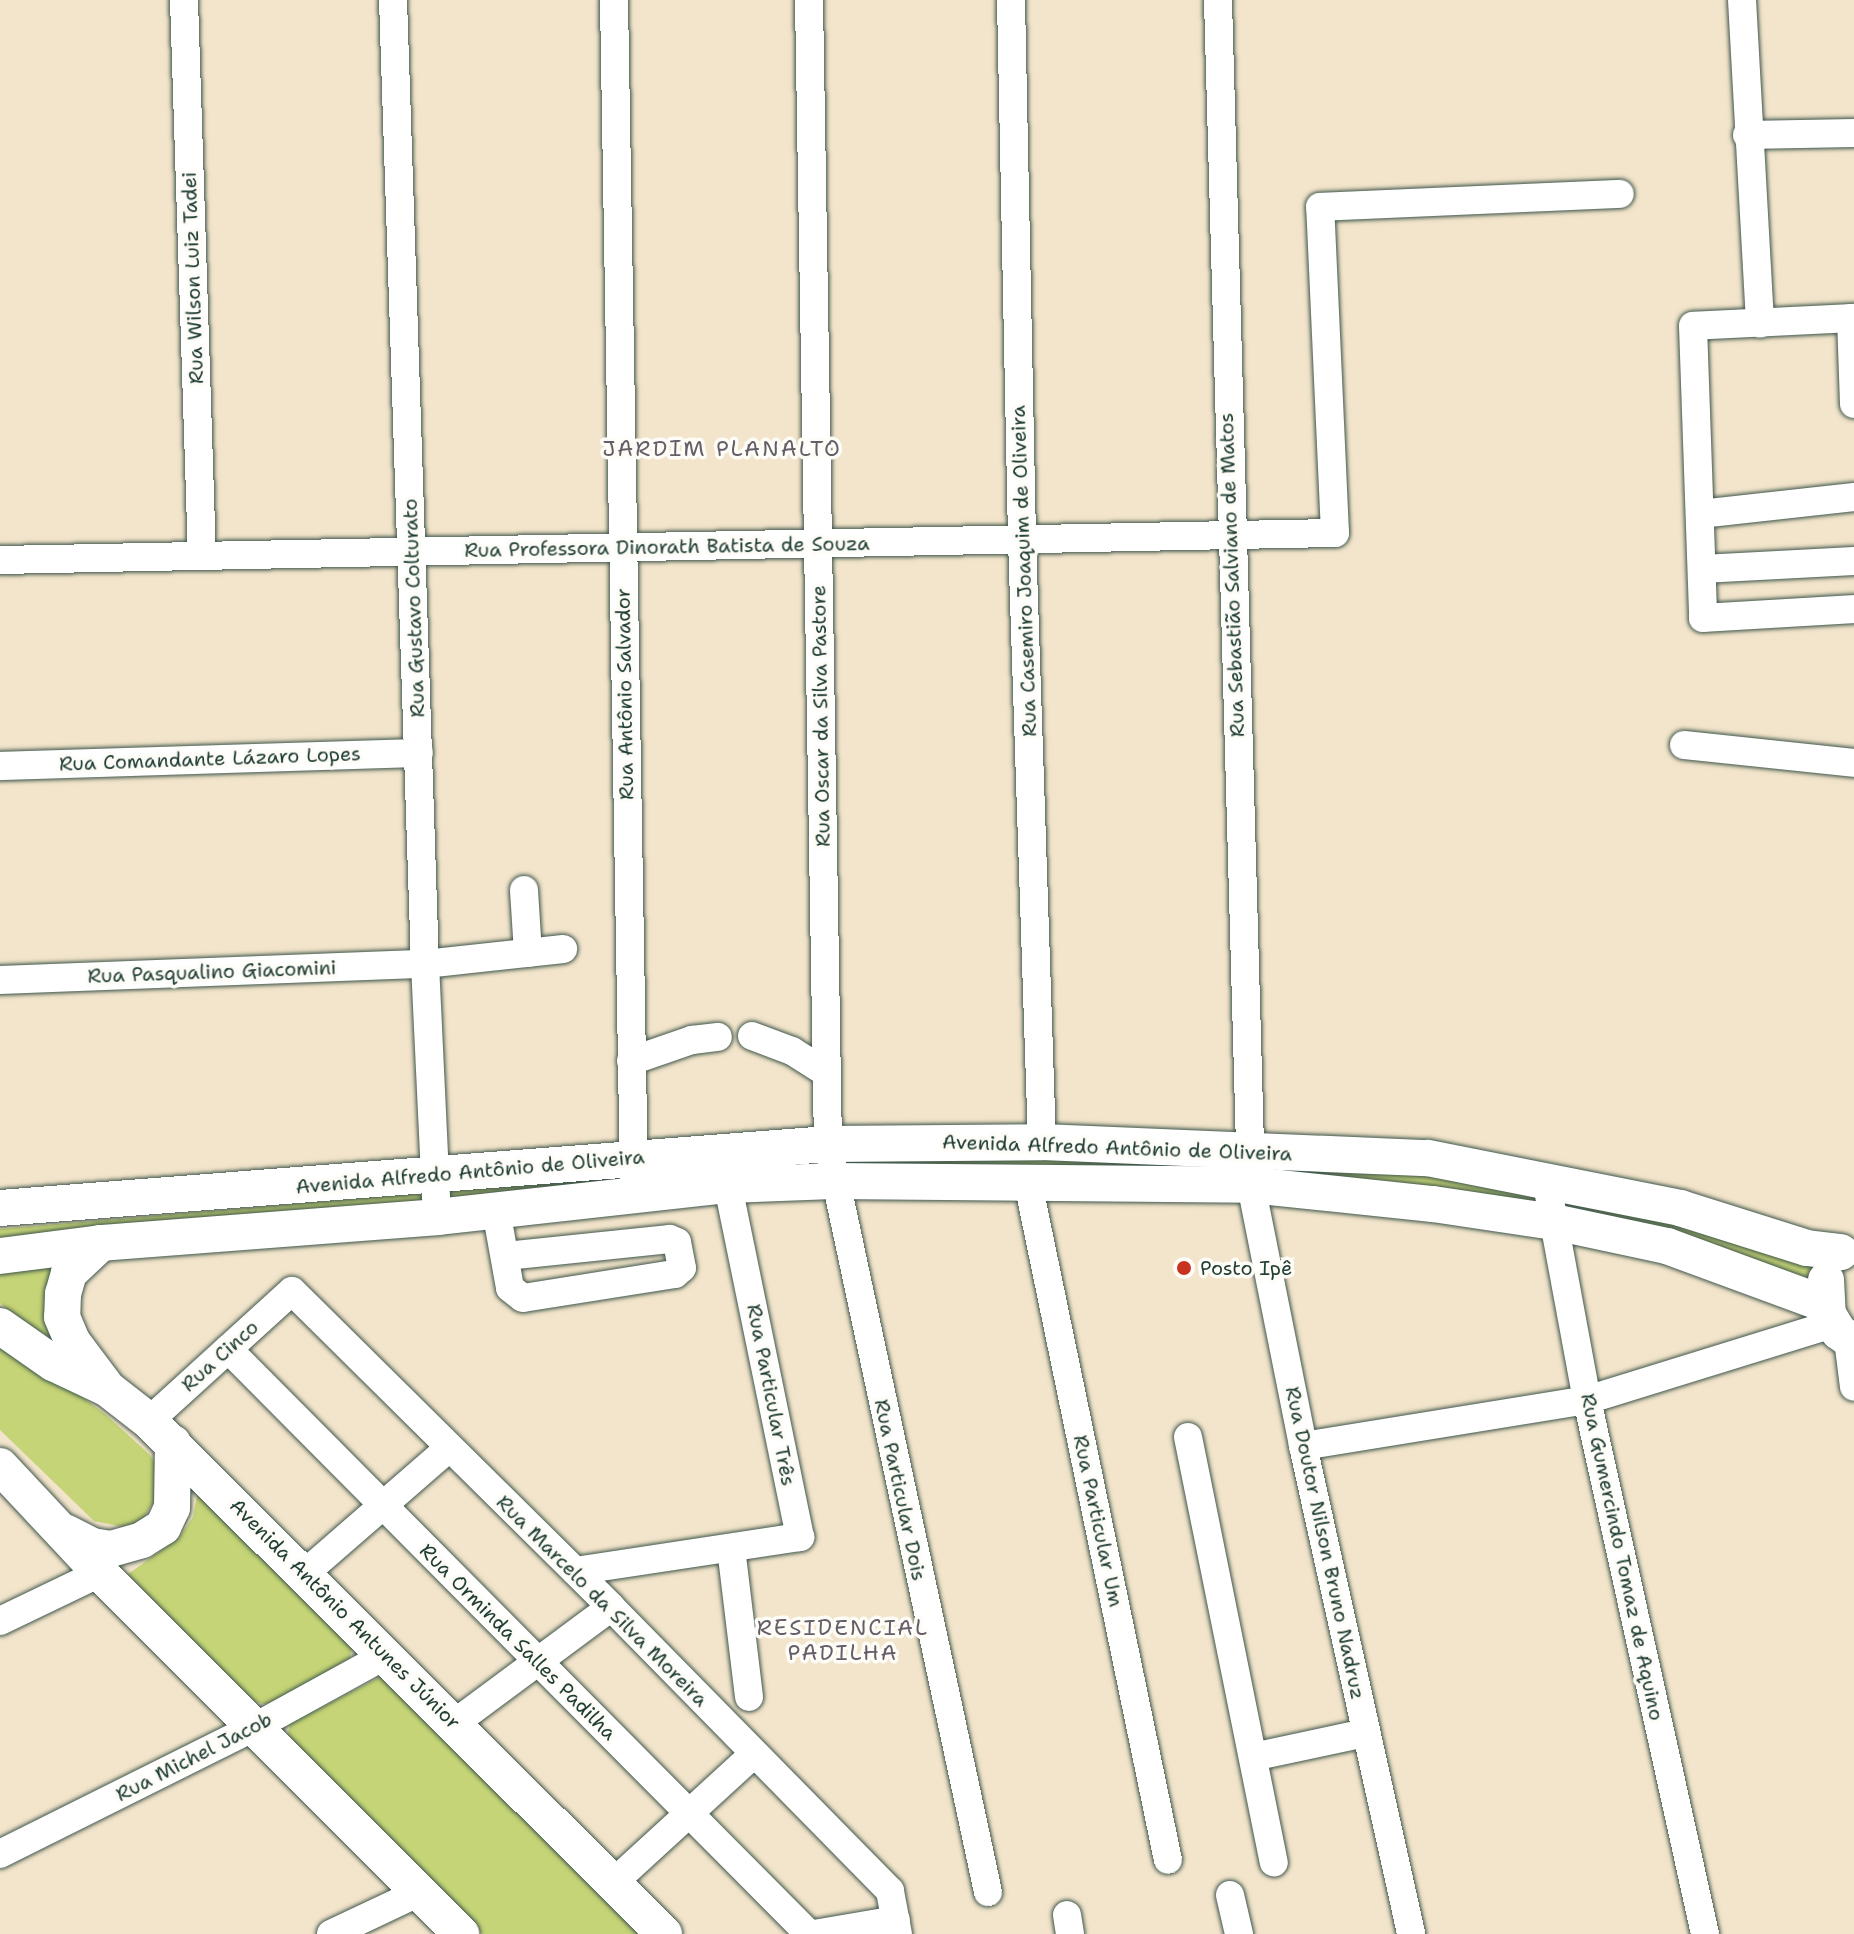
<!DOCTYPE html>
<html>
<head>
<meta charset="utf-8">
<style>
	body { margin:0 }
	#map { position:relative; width:1854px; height:1934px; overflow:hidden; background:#f3e5cb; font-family:"Shantell Sans",sans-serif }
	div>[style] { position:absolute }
	.green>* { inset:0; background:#c5d476 }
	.roads { filter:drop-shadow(0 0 2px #3f564b) drop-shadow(0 0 2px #3f564b) }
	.minor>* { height:28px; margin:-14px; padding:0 14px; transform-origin:14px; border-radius:14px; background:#fff }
	.major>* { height:36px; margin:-18px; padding:0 18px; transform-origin:18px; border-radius:18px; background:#fff }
	.dots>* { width:22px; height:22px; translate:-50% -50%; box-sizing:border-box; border:4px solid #fdfcf7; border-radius:50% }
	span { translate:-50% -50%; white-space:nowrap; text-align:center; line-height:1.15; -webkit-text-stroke:7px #fdfcf7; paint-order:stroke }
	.street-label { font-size:20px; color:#1f3d34 }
	.poi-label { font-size:20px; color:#1f3d34 }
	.left { translate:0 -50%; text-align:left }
	.neighbourhood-label { font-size:22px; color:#655d67; letter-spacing:2px }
</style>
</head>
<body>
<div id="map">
	<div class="green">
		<div style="clip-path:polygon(1025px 1159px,1239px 1164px,1245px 1173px,842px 1172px,842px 1160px)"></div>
		<div style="clip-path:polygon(1263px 1162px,1533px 1182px,1539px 1203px,1261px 1179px)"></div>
		<div style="clip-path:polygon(764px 1164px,819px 1164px,0 1246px,0 1229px)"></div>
		<div style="clip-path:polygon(1556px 1194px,1823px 1260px,1815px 1279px,1752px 1265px,1557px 1210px)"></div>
		<div style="clip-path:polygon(62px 1268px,62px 1343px,23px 1324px,0 1303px,0 1270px)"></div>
		<div style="clip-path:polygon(0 1337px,105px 1414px,150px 1455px,157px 1466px,158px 1494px,142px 1521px,129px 1528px,94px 1521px,0 1430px)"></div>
		<div style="clip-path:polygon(199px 1485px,353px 1644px,349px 1661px,273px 1702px,264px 1704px,251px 1701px,128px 1574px,179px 1538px,193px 1517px)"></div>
		<div style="clip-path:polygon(382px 1676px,653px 1934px,482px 1934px,295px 1747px,288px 1733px,290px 1724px)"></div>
	</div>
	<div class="roads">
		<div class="minor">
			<div style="left:184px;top:0;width:556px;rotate:88.15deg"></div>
			<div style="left:393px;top:0;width:965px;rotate:88.1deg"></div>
			<div style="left:425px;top:964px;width:253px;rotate:87.3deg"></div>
			<div style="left:614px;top:0;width:1179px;rotate:89.03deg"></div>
			<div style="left:809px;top:0;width:1144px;rotate:89.05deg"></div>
			<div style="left:828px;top:1144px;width:765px;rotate:77.93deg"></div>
			<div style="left:1011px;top:0;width:540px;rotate:88.83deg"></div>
			<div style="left:1022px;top:540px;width:602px;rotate:88.1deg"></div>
			<div style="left:1218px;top:0;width:1185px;rotate:88.4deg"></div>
			<div style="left:1251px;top:1185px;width:266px;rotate:78.7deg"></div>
			<div style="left:1303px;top:1446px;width:500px;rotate:77.5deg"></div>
			<div style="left:1742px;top:0;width:324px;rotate:86.8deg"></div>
			<div style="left:1747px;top:135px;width:107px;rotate:-1.1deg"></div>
			<div style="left:1851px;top:318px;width:86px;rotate:88deg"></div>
			<div style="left:1854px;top:318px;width:161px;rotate:177.2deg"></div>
			<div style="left:1693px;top:326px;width:292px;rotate:88deg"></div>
			<div style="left:1703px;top:618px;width:151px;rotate:-3.4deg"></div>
			<div style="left:1700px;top:514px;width:155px;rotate:-6.3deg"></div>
			<div style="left:0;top:560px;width:1335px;rotate:-1.16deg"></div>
			<div style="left:1335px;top:533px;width:326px;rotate:-92.6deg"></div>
			<div style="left:1320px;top:207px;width:300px;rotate:-2.5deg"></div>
			<div style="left:1702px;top:569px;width:152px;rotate:-3deg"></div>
			<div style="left:1684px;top:745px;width:171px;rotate:6deg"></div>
			<div style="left:0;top:766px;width:419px;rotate:-1.8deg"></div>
			<div style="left:524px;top:890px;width:63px;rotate:86.4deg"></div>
			<div style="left:0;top:980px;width:425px;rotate:-2.2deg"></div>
			<div style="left:425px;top:964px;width:139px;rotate:-6.2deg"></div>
			<div style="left:752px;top:1036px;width:43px;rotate:20.6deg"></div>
			<div style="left:792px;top:1051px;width:41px;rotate:32.2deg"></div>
			<div style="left:631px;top:1061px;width:65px;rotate:-19deg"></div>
			<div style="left:692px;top:1040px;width:26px;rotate:-7deg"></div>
			<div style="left:1546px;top:1179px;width:225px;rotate:79.5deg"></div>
			<div style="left:1587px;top:1400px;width:547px;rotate:77.54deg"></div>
			<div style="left:1028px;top:1183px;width:691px;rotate:78.32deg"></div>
			<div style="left:496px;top:1210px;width:79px;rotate:79.8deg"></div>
			<div style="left:510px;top:1288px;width:16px;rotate:38deg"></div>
			<div style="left:523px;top:1298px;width:154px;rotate:-9deg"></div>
			<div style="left:675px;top:1274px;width:9px;rotate:-41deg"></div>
			<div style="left:682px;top:1268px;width:26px;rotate:-101deg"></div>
			<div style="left:677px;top:1242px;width:8px;rotate:-157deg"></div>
			<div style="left:670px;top:1239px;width:165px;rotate:174.1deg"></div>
			<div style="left:1848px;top:1339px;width:48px;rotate:82.9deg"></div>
			<div style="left:228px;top:1349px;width:824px;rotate:45.2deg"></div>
			<div style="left:149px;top:1421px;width:193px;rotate:-42.3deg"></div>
			<div style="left:292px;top:1291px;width:449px;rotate:44.7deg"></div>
			<div style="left:611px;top:1607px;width:398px;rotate:45.5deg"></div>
			<div style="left:890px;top:1891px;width:44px;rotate:79.5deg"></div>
			<div style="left:1188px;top:1437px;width:434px;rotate:78.6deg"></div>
			<div style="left:1303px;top:1446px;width:288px;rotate:-9.2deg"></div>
			<div style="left:1587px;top:1400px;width:257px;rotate:-17.2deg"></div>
			<div style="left:731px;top:1548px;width:150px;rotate:83.1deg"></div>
			<div style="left:575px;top:1571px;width:228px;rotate:-8.6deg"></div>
			<div style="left:800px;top:1537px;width:359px;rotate:-101.6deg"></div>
			<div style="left:304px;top:1574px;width:192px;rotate:-41deg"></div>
			<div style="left:0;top:1621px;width:111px;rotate:-25.6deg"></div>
			<div style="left:455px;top:1723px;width:194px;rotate:-36.6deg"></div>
			<div style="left:1253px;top:1757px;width:115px;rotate:-12.1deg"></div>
			<div style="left:0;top:1854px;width:285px;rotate:-26.5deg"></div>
			<div style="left:255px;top:1727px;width:149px;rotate:-28.8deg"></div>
			<div style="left:613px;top:1883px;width:191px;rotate:-42.5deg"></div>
			<div style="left:1230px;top:1895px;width:40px;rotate:77deg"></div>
			<div style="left:1067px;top:1915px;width:19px;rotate:81deg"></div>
			<div style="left:331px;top:1934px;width:98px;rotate:-25.3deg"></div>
			<div style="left:814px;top:1934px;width:83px;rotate:-9.7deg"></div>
		</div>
		<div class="major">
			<div style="left:0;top:1208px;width:830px;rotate:-4.42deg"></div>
			<div style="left:828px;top:1144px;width:214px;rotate:-0.5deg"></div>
			<div style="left:1042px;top:1142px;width:386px;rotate:2.4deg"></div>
			<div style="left:1428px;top:1158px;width:257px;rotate:11.2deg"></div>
			<div style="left:1680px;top:1208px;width:133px;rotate:17.5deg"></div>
			<div style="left:1807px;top:1248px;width:34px;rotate:7deg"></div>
			<div style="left:101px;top:1243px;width:44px;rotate:136.8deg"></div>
			<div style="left:69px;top:1273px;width:22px;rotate:106deg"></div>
			<div style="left:63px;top:1294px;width:23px;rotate:92deg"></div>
			<div style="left:62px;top:1317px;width:26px;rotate:67deg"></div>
			<div style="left:72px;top:1341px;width:55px;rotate:53.1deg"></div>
			<div style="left:0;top:1256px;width:102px;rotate:-7.3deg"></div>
			<div style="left:101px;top:1243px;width:337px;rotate:-4.4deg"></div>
			<div style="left:437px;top:1217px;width:293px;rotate:-6.3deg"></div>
			<div style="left:728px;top:1185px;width:105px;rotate:-2.2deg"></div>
			<div style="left:833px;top:1181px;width:418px;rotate:0.5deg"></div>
			<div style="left:1251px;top:1185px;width:183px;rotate:6deg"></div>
			<div style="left:1433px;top:1204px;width:122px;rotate:8.5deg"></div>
			<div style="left:1554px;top:1222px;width:116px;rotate:12deg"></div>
			<div style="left:1667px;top:1246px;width:168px;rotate:20.2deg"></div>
			<div style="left:1826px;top:1280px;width:34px;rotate:87deg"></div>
			<div style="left:1828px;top:1314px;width:21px;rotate:59deg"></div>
			<div style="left:1839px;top:1332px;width:19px;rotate:36deg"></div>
			<div style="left:0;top:1326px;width:65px;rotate:34.9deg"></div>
			<div style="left:53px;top:1363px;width:61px;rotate:25.3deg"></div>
			<div style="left:108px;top:1389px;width:52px;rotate:38deg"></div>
			<div style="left:149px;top:1421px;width:727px;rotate:44.89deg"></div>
			<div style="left:0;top:1466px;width:146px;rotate:46.9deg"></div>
			<div style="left:100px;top:1573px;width:511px;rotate:45deg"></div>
			<div style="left:67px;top:1533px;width:28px;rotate:27deg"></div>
			<div style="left:92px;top:1546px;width:19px;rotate:9deg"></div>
			<div style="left:111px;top:1549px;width:32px;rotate:-16deg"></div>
			<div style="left:142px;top:1540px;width:25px;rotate:-32deg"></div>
			<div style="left:163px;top:1527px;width:21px;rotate:-65deg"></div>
			<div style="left:172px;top:1508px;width:65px;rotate:-89.1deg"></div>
		</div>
	</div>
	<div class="dots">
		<div style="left:1184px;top:1268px;background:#c8321e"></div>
	</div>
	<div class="street-label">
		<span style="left:193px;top:278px;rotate:-92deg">Rua Wilson Luiz Tadei</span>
		<span style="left:667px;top:547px;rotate:-1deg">Rua Professora Dinorath Batista de Souza</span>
		<span style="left:1024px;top:571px;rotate:-92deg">Rua Casemiro Joaquim de Oliveira</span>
		<span style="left:1232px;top:575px;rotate:-92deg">Rua Sebastião Salviano de Matos</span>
		<span style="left:414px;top:608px;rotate:-92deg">Rua Gustavo Colturato</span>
		<span style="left:625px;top:694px;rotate:-91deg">Rua Antônio Salvador</span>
		<span style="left:821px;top:716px;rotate:-91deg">Rua Oscar da Silva Pastore</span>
		<span style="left:210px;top:759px;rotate:-2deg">Rua Comandante Lázaro Lopes</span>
		<span style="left:212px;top:972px;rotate:-2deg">Rua Pasqualino Giacomini</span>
		<span style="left:1117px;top:1148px;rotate:2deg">Avenida Alfredo Antônio de Oliveira</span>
		<span style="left:470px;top:1172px;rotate:-5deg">Avenida Alfredo Antônio de Oliveira</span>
		<span style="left:220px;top:1356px;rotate:-42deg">Rua Cinco</span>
		<span style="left:771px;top:1395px;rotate:79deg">Rua Particular Três</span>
		<span style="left:900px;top:1490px;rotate:78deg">Rua Particular Dois</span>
		<span style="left:1098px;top:1521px;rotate:78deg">Rua Particular Um</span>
		<span style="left:1325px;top:1543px;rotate:78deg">Rua Doutor Nilson Bruno Nadruz</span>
		<span style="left:1622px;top:1557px;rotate:78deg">Rua Gumercindo Tomaz de Aquino</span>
		<span style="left:602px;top:1601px;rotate:45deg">Rua Marcelo da Silva Moreira</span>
		<span style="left:345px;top:1614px;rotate:45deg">Avenida Antônio Antunes Júnior</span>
		<span style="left:518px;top:1642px;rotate:45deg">Rua Orminda Salles Padilha</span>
		<span style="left:194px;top:1757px;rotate:-27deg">Rua Michel Jacob</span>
	</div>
	<div class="poi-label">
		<span class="left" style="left:1200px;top:1268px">Posto Ipê</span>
	</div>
	<div class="neighbourhood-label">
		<span style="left:722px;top:449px">JARDIM PLANALTO</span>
		<span style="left:843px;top:1640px">RESIDENCIAL<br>PADILHA</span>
	</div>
</div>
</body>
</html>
